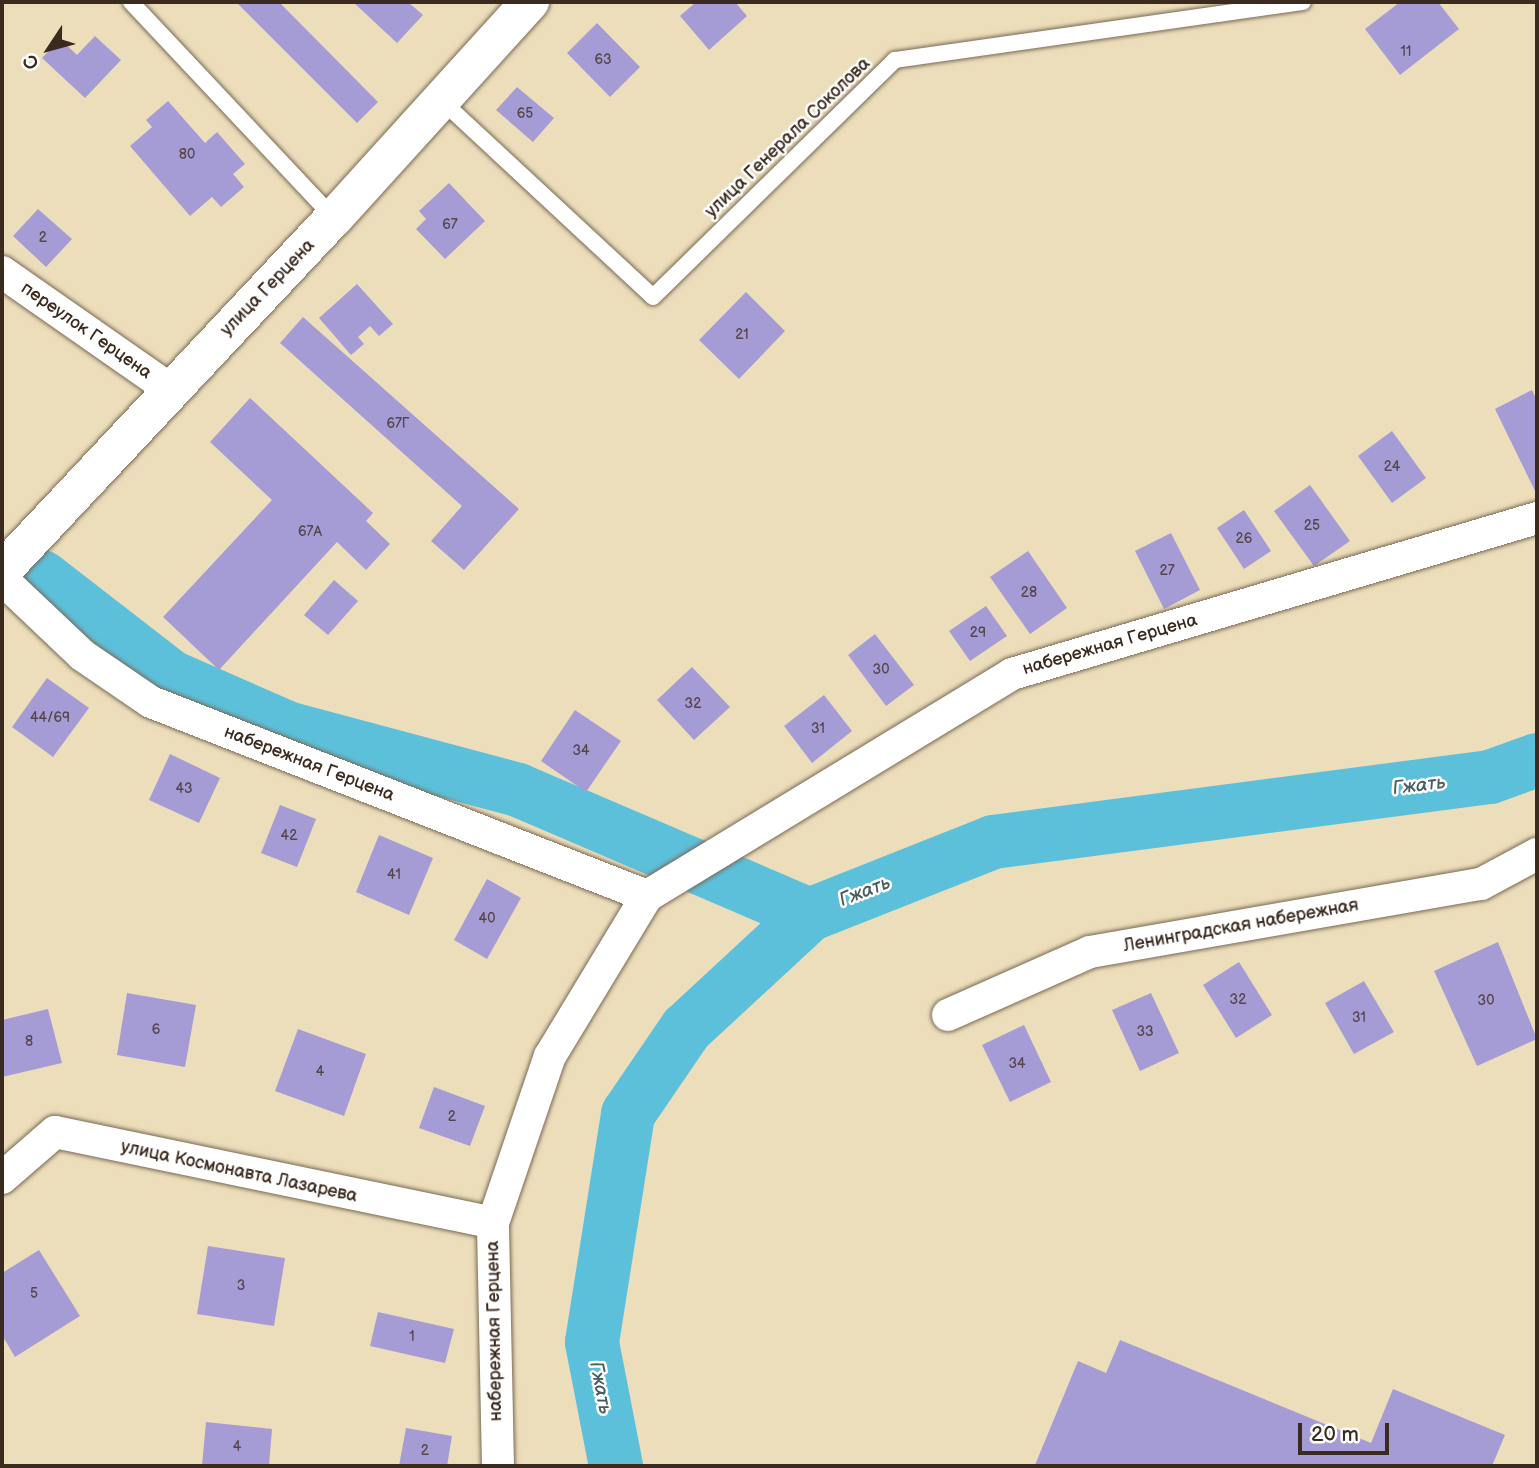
<!DOCTYPE html>
<html>
<head>
<meta charset="utf-8">
<style>
	body { margin:0 }
	#map { position:relative; width:1539px; height:1468px; overflow:hidden; background:#eddebb; font-family:"Balsamiq Sans",sans-serif }
	div>[style] { position:absolute }
	.river>* { height:54px; margin:-27px; padding:0 27px; transform-origin:27px; border-radius:27px; background:#5dc0db }
	.building>* { inset:0; background:#a59cd6 }
	.roads { filter:drop-shadow(0 0 2px #796955) drop-shadow(0 0 2px #796955) }
	.lane>* { height:16px; margin:-8px; padding:0 8px; transform-origin:8px; border-radius:8px; background:#fff }
	.street>* { height:32px; margin:-16px; padding:0 16px; transform-origin:16px; border-radius:16px; background:#fff }
	.secondary>* { height:38px; margin:-19px; padding:0 19px; transform-origin:19px; border-radius:19px; background:#fff }
	span { translate:-50% -50%; white-space:nowrap; text-align:center; line-height:1.15; -webkit-text-stroke:5px #fff; paint-order:stroke }
	.number-label { font-size:14px; color:#56464c }
	.number-label span { -webkit-text-stroke-width:0 }
	.street-label { font-size:18px; color:#3b2a1e }
	.water-label { font-size:19px; color:#475e60; font-style:italic }
	.frame { position:absolute; inset:0; border:4px solid #3b2a1e; pointer-events:none }
	.north { position:absolute; left:14px; top:14px; width:70px; height:70px; -webkit-text-stroke:5px #fff; paint-order:stroke; rotate:234deg; font-size:19px; font-weight:700; line-height:28px; text-align:center; color:#3b2a1e }
	.north::after { content:''; display:block; margin:auto; width:24px; height:32px; background:#3b2a1e; clip-path:polygon(50% 0,100% 100%,50% 72%,0 100%) }
	.scale { position:absolute; left:1298px; top:1423px; width:91px; height:32px; box-sizing:border-box; border:4px solid #3b2a1e; border-top:0; padding-left:9px; font-size:21px; line-height:24px; white-space:nowrap; color:#3b2a1e; -webkit-text-stroke:5px #fff; paint-order:stroke }
</style>
</head>
<body>
<div id="map">
	<div class="river">
		<div style="left:42px;top:577px;width:163px;rotate:37.8deg"></div>
		<div style="left:171px;top:677px;width:127px;rotate:23.7deg"></div>
		<div style="left:287px;top:728px;width:239px;rotate:15deg"></div>
		<div style="left:518px;top:790px;width:317px;rotate:23.2deg"></div>
		<div style="left:616px;top:1466px;width:126px;rotate:-101deg"></div>
		<div style="left:592px;top:1342px;width:231px;rotate:-81deg"></div>
		<div style="left:628px;top:1114px;width:103px;rotate:-55.7deg"></div>
		<div style="left:686px;top:1029px;width:168px;rotate:-42.8deg"></div>
		<div style="left:809px;top:915px;width:198px;rotate:-21.6deg"></div>
		<div style="left:993px;top:842px;width:501px;rotate:-7.45deg"></div>
		<div style="left:1490px;top:777px;width:50px;rotate:-19.9deg"></div>
	</div>
	<div class="building">
		<div style="clip-path:polygon(236px 2px,279px 2px,378px 102px,357px 123px)"></div>
		<div style="clip-path:polygon(353px 2px,408px 2px,423px 15px,397px 43px)"></div>
		<div style="clip-path:polygon(696px 2px,735px 2px,747px 16px,709px 50px,680px 16px)"></div>
		<div style="clip-path:polygon(1400px 2px,1438px 2px,1459px 29px,1400px 75px,1365px 29px)"></div>
		<div style="clip-path:polygon(597px 23px,640px 67px,610px 97px,567px 53px)"></div>
		<div style="clip-path:polygon(95px 36px,121px 60px,85px 98px,42px 58px,60px 39px,77px 55px)"></div>
		<div style="clip-path:polygon(517px 87px,554px 118px,533px 142px,496px 110px)"></div>
		<div style="clip-path:polygon(168px 101px,205px 143px,217px 132px,245px 164px,233px 174px,244px 187px,221px 207px,212px 197px,190px 216px,130px 146px,152px 127px,146px 120px)"></div>
		<div style="clip-path:polygon(449px 183px,485px 221px,445px 259px,416px 229px,426px 219px,419px 211px)"></div>
		<div style="clip-path:polygon(38px 209px,72px 239px,46px 267px,13px 236px)"></div>
		<div style="clip-path:polygon(357px 284px,393px 324px,379px 336px,370px 326px,358px 337px,364px 344px,351px 355px,319px 318px)"></div>
		<div style="clip-path:polygon(746px 292px,785px 331px,739px 379px,699px 340px)"></div>
		<div style="clip-path:polygon(303px 317px,519px 509px,464px 570px,431px 541px,462px 506px,280px 343px)"></div>
		<div style="clip-path:polygon(1532px 390px,1537px 401px,1535px 491px,1495px 409px)"></div>
		<div style="clip-path:polygon(250px 398px,373px 513px,366px 521px,390px 544px,366px 570px,337px 542px,219px 670px,163px 617px,272px 500px,210px 442px)"></div>
		<div style="clip-path:polygon(1392px 431px,1426px 478px,1392px 503px,1358px 456px)"></div>
		<div style="clip-path:polygon(1310px 485px,1350px 541px,1314px 566px,1274px 511px)"></div>
		<div style="clip-path:polygon(1244px 510px,1271px 551px,1244px 569px,1217px 528px)"></div>
		<div style="clip-path:polygon(1171px 533px,1200px 590px,1164px 609px,1135px 551px)"></div>
		<div style="clip-path:polygon(1028px 551px,1067px 608px,1030px 634px,990px 577px)"></div>
		<div style="clip-path:polygon(334px 580px,358px 601px,328px 635px,304px 615px)"></div>
		<div style="clip-path:polygon(986px 606px,1007px 636px,970px 661px,949px 631px)"></div>
		<div style="clip-path:polygon(875px 634px,914px 685px,886px 706px,848px 655px)"></div>
		<div style="clip-path:polygon(692px 667px,730px 707px,694px 740px,657px 700px)"></div>
		<div style="clip-path:polygon(47px 678px,89px 708px,53px 757px,12px 727px)"></div>
		<div style="clip-path:polygon(824px 695px,852px 731px,812px 763px,784px 726px)"></div>
		<div style="clip-path:polygon(575px 710px,621px 741px,586px 792px,541px 761px)"></div>
		<div style="clip-path:polygon(170px 754px,220px 778px,199px 823px,149px 800px)"></div>
		<div style="clip-path:polygon(280px 805px,316px 819px,297px 867px,261px 853px)"></div>
		<div style="clip-path:polygon(379px 835px,433px 858px,409px 915px,356px 892px)"></div>
		<div style="clip-path:polygon(487px 879px,521px 898px,487px 959px,454px 940px)"></div>
		<div style="clip-path:polygon(1498px 942px,1537px 1039px,1477px 1066px,1434px 971px)"></div>
		<div style="clip-path:polygon(1239px 962px,1272px 1015px,1236px 1038px,1203px 985px)"></div>
		<div style="clip-path:polygon(1364px 981px,1394px 1032px,1354px 1054px,1325px 1003px)"></div>
		<div style="clip-path:polygon(127px 993px,196px 1005px,185px 1067px,117px 1055px)"></div>
		<div style="clip-path:polygon(1151px 993px,1179px 1053px,1140px 1071px,1112px 1010px)"></div>
		<div style="clip-path:polygon(48px 1009px,62px 1063px,2px 1077px,2px 1020px)"></div>
		<div style="clip-path:polygon(1024px 1025px,1051px 1082px,1010px 1102px,982px 1045px)"></div>
		<div style="clip-path:polygon(298px 1029px,366px 1054px,344px 1116px,275px 1091px)"></div>
		<div style="clip-path:polygon(434px 1087px,485px 1106px,470px 1146px,419px 1128px)"></div>
		<div style="clip-path:polygon(208px 1246px,285px 1258px,274px 1326px,197px 1314px)"></div>
		<div style="clip-path:polygon(39px 1250px,80px 1316px,15px 1357px,2px 1335px,2px 1273px)"></div>
		<div style="clip-path:polygon(378px 1312px,454px 1329px,445px 1363px,370px 1346px)"></div>
		<div style="clip-path:polygon(1120px 1340px,1371px 1443px,1393px 1389px,1505px 1435px,1492px 1466px,1035px 1465px,1078px 1361px,1106px 1373px)"></div>
		<div style="clip-path:polygon(206px 1422px,272px 1429px,269px 1466px,202px 1466px)"></div>
		<div style="clip-path:polygon(406px 1428px,452px 1436px,447px 1466px,399px 1466px)"></div>
	</div>
	<div class="roads">
		<div class="lane">
			<div style="left:131px;top:2px;width:296px;rotate:46.8deg"></div>
			<div style="left:441px;top:100px;width:289px;rotate:42.9deg"></div>
			<div style="left:653px;top:297px;width:339px;rotate:-44.4deg"></div>
			<div style="left:895px;top:60px;width:412px;rotate:-8.1deg"></div>
		</div>
		<div class="street">
			<div style="left:2px;top:272px;width:206px;rotate:34.9deg"></div>
			<div style="left:2px;top:579px;width:110px;rotate:43.5deg"></div>
			<div style="left:82px;top:655px;width:83px;rotate:34.3deg"></div>
			<div style="left:151px;top:702px;width:533px;rotate:21.36deg"></div>
			<div style="left:948px;top:1015px;width:155px;rotate:-23.9deg"></div>
			<div style="left:1090px;top:952px;width:397px;rotate:-9.9deg"></div>
			<div style="left:1481px;top:884px;width:64px;rotate:-28.2deg"></div>
			<div style="left:2px;top:1178px;width:70px;rotate:-41deg"></div>
			<div style="left:55px;top:1132px;width:447px;rotate:11.7deg"></div>
			<div style="left:498px;top:1466px;width:243px;rotate:-91.2deg"></div>
			<div style="left:493px;top:1223px;width:176px;rotate:-71.2deg"></div>
			<div style="left:550px;top:1056px;width:187px;rotate:-58.8deg"></div>
			<div style="left:647px;top:896px;width:427px;rotate:-31.3deg"></div>
			<div style="left:1012px;top:674px;width:548px;rotate:-16.55deg"></div>
		</div>
		<div class="secondary">
			<div style="left:2px;top:571px;width:485px;rotate:-46.8deg"></div>
			<div style="left:334px;top:218px;width:292px;rotate:-47.8deg"></div>
		</div>
	</div>
	<div class="number-label">
		<span style="left:1406px;top:52px">11</span>
		<span style="left:603px;top:60px">63</span>
		<span style="left:525px;top:114px">65</span>
		<span style="left:187px;top:155px">80</span>
		<span style="left:450px;top:225px">67</span>
		<span style="left:43px;top:238px">2</span>
		<span style="left:742px;top:335px">21</span>
		<span style="left:398px;top:424px">67Г</span>
		<span style="left:1392px;top:467px">24</span>
		<span style="left:1312px;top:526px">25</span>
		<span style="left:310px;top:532px">67А</span>
		<span style="left:1244px;top:539px">26</span>
		<span style="left:1167px;top:571px">27</span>
		<span style="left:1029px;top:593px">28</span>
		<span style="left:978px;top:633px">29</span>
		<span style="left:881px;top:670px">30</span>
		<span style="left:693px;top:704px">32</span>
		<span style="left:50px;top:718px">44/69</span>
		<span style="left:818px;top:729px">31</span>
		<span style="left:581px;top:751px">34</span>
		<span style="left:184px;top:789px">43</span>
		<span style="left:289px;top:836px">42</span>
		<span style="left:394px;top:875px">41</span>
		<span style="left:487px;top:919px">40</span>
		<span style="left:1238px;top:1000px">32</span>
		<span style="left:1486px;top:1001px">30</span>
		<span style="left:1359px;top:1018px">31</span>
		<span style="left:156px;top:1030px">6</span>
		<span style="left:1145px;top:1032px">33</span>
		<span style="left:29px;top:1042px">8</span>
		<span style="left:1017px;top:1064px">34</span>
		<span style="left:320px;top:1072px">4</span>
		<span style="left:452px;top:1117px">2</span>
		<span style="left:241px;top:1286px">3</span>
		<span style="left:34px;top:1294px">5</span>
		<span style="left:412px;top:1337px">1</span>
		<span style="left:237px;top:1447px">4</span>
		<span style="left:425px;top:1451px">2</span>
	</div>
	<div class="street-label">
		<span style="left:788px;top:138px;rotate:-44deg">улица Генерала Соколова</span>
		<span style="left:268px;top:288px;rotate:-46deg">улица Герцена</span>
		<span style="left:86px;top:331px;rotate:35deg">переулок Герцена</span>
		<span style="left:1110px;top:645px;rotate:-16deg">набережная Герцена</span>
		<span style="left:309px;top:764px;rotate:21deg">набережная Герцена</span>
		<span style="left:1241px;top:926px;rotate:-10deg">Ленинградская набережная</span>
		<span style="left:239px;top:1172px;rotate:12deg">улица Космонавта Лазарева</span>
		<span style="left:495px;top:1331px;rotate:-91deg">набережная Герцена</span>
	</div>
	<div class="water-label">
		<span style="left:1419px;top:786px;rotate:-7deg">Гжать</span>
		<span style="left:865px;top:892px;rotate:-21deg">Гжать</span>
		<span style="left:600px;top:1388px;rotate:79deg">Гжать</span>
	</div>
	<div class="frame"></div>
	<div class="north">С</div>
	<div class="scale">20 m</div>
</div>
</body>
</html>
